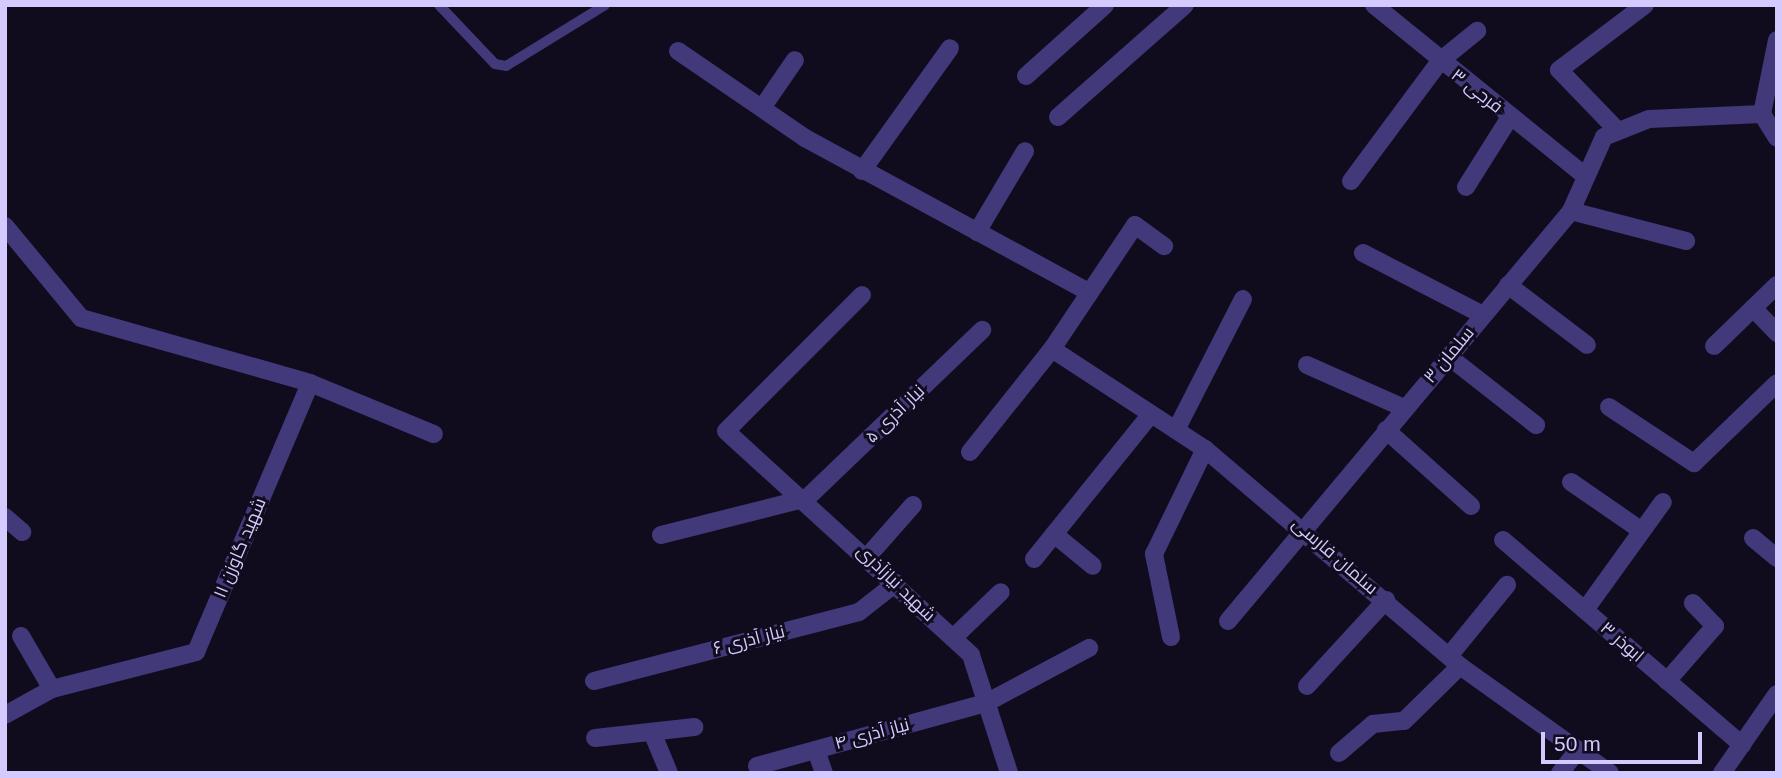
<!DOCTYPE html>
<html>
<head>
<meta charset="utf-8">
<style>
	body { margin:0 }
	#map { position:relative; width:1782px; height:778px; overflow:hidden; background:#100c1d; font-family:Arial,Cairo,sans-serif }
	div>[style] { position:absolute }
	.lane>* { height:10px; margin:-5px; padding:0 5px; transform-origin:5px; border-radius:5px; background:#41397a }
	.street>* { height:18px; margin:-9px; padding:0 9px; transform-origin:9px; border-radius:9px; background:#41397a }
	span { translate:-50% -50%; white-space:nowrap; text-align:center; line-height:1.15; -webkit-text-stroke:6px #100c1d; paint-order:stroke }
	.street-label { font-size:18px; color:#d4cafd }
	.frame { position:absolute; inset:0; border:7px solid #d4cafd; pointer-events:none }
	.scale { position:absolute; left:1541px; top:732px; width:161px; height:32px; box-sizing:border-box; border:4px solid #d4cafd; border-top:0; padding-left:9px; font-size:21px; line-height:24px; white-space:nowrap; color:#d4cafd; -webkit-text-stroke:5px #100c1d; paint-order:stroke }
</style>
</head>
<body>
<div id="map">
	<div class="lane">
		<div style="left:439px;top:5px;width:81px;rotate:46.5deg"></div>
		<div style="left:495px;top:64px;width:11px;rotate:10deg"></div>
		<div style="left:506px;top:66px;width:116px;rotate:-31.6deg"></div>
	</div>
	<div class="street">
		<div style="left:1374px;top:5px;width:269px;rotate:39deg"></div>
		<div style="left:1777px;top:40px;width:76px;rotate:101.5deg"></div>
		<div style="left:1762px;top:114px;width:28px;rotate:58deg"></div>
		<div style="left:678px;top:51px;width:154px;rotate:34.4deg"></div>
		<div style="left:805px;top:138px;width:324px;rotate:28.5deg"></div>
		<div style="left:1026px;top:76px;width:106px;rotate:-41.9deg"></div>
		<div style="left:762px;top:108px;width:58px;rotate:-55.5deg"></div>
		<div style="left:1058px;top:117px;width:169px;rotate:-41.4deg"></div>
		<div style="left:1618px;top:131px;width:85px;rotate:-134deg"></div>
		<div style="left:1559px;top:70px;width:108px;rotate:-37.1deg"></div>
		<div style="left:862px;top:171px;width:151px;rotate:-54.4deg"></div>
		<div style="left:1351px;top:181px;width:149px;rotate:-53.4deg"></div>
		<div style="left:1440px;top:61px;width:48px;rotate:-39deg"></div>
		<div style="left:1466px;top:187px;width:83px;rotate:-57.8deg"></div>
		<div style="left:1571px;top:211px;width:119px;rotate:14.6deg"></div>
		<div style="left:5px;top:226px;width:119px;rotate:50.4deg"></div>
		<div style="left:81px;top:318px;width:238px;rotate:15.8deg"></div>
		<div style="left:977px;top:232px;width:94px;rotate:-59.3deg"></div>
		<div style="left:1363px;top:253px;width:135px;rotate:27.3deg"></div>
		<div style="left:1508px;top:285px;width:99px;rotate:37.2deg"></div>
		<div style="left:862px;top:295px;width:192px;rotate:135deg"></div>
		<div style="left:726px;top:431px;width:332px;rotate:42.4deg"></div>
		<div style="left:971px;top:655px;width:124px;rotate:72.1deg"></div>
		<div style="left:1753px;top:308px;width:35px;rotate:46deg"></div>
		<div style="left:1714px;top:346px;width:88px;rotate:-44.1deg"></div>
		<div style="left:1052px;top:349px;width:183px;rotate:33.2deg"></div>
		<div style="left:1205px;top:449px;width:335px;rotate:40.4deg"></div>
		<div style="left:1460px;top:666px;width:184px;rotate:35.5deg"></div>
		<div style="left:1448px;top:356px;width:112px;rotate:38.1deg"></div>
		<div style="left:1307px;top:365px;width:106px;rotate:23.9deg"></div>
		<div style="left:1609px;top:407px;width:102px;rotate:33.4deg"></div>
		<div style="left:1694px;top:463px;width:115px;rotate:-43.9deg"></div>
		<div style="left:1176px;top:430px;width:147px;rotate:-62.9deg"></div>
		<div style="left:1386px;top:430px;width:114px;rotate:41.8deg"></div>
		<div style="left:970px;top:452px;width:132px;rotate:-51.5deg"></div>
		<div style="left:1052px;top:349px;width:149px;rotate:-56.2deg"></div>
		<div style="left:1135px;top:225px;width:36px;rotate:36deg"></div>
		<div style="left:1571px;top:482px;width:86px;rotate:34.6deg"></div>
		<div style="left:5px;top:517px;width:23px;rotate:41deg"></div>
		<div style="left:1054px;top:534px;width:50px;rotate:39.4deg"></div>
		<div style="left:661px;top:535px;width:151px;rotate:-14.2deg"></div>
		<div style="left:807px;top:498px;width:243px;rotate:-43.8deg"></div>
		<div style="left:1753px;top:538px;width:31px;rotate:40deg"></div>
		<div style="left:1503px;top:540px;width:315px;rotate:40.6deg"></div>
		<div style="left:868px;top:556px;width:68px;rotate:-48.6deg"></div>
		<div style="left:1034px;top:559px;width:186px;rotate:-51.1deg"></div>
		<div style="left:1585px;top:610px;width:133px;rotate:-54.2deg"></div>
		<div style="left:1228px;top:621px;width:535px;rotate:-50.08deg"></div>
		<div style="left:1571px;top:211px;width:81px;rotate:-66deg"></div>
		<div style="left:1604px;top:137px;width:48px;rotate:-21.8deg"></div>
		<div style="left:1649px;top:119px;width:113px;rotate:-2.5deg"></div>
		<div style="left:21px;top:636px;width:61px;rotate:59.7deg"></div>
		<div style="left:1171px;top:637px;width:85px;rotate:-101.6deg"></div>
		<div style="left:1154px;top:554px;width:117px;rotate:-64.1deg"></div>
		<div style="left:953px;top:638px;width:66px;rotate:-43.8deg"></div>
		<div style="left:1449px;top:656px;width:92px;rotate:-50.8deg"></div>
		<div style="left:594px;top:681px;width:274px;rotate:-14.6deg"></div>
		<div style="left:859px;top:612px;width:47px;rotate:-38.1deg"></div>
		<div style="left:1667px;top:681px;width:73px;rotate:-48.9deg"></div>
		<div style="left:1715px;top:626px;width:32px;rotate:-134deg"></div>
		<div style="left:1307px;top:686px;width:117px;rotate:-47.4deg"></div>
		<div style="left:5px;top:715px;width:54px;rotate:-29deg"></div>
		<div style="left:52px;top:689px;width:149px;rotate:-14.4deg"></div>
		<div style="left:196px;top:652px;width:292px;rotate:-67deg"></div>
		<div style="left:310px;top:383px;width:134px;rotate:22.4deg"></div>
		<div style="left:652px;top:732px;width:44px;rotate:67.5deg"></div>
		<div style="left:595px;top:738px;width:100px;rotate:-6.3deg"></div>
		<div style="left:816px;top:750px;width:24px;rotate:71deg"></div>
		<div style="left:1339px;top:753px;width:45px;rotate:-40.5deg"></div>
		<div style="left:1373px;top:724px;width:31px;rotate:-6deg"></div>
		<div style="left:1404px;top:721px;width:78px;rotate:-44.5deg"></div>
		<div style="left:757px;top:766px;width:238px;rotate:-15.4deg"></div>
		<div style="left:986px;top:703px;width:117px;rotate:-28.1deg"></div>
		<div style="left:1560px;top:773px;width:28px;rotate:-52deg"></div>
		<div style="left:1722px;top:773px;width:96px;rotate:-55.2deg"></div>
	</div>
	<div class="street-label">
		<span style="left:1477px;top:91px;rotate:38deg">فرجی ۳</span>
		<span style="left:1449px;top:355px;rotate:-50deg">سلمان ۳</span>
		<span style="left:895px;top:414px;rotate:-44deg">نیاز آذری ۵</span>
		<span style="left:240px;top:548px;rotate:-67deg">شهید گاوزن ۱۱</span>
		<span style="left:1335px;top:556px;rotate:41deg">سلمان فارسی</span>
		<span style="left:896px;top:583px;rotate:44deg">شهید نیازآذری</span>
		<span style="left:749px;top:640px;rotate:-14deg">نیاز آذری ۶</span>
		<span style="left:1622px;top:642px;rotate:41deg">ابوذر ۳</span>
		<span style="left:872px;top:734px;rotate:-15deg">نیاز آذری ۴</span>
	</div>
	<div class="frame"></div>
	<div class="scale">50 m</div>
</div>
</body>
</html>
